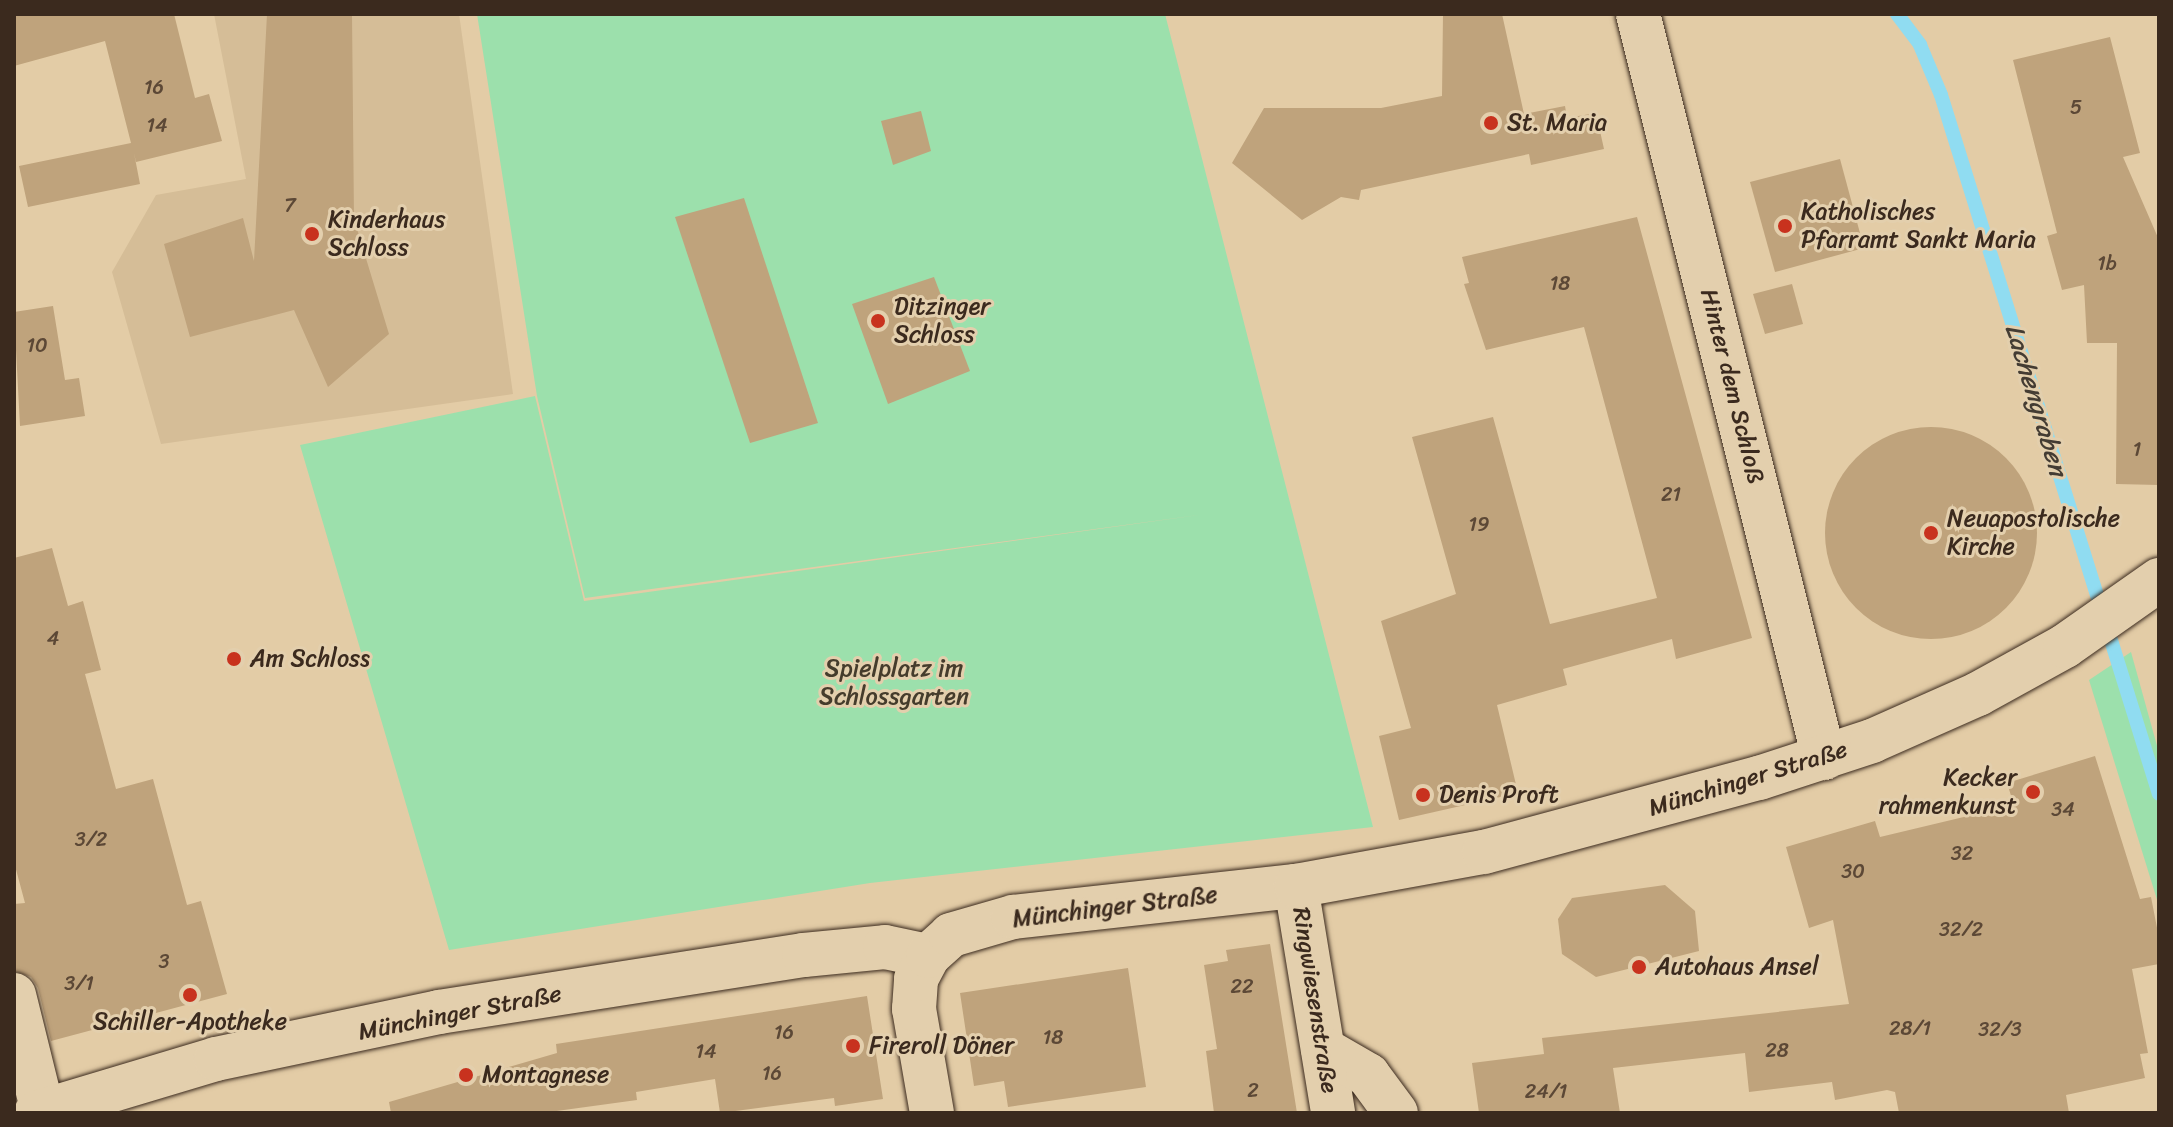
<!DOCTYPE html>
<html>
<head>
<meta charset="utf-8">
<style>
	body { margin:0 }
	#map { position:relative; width:2173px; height:1127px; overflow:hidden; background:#e3cca6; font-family:Sriracha,sans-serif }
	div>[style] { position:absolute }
	.built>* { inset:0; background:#d5bd97 }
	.green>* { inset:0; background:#9ce0ac }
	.stream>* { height:14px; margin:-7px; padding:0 7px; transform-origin:7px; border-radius:7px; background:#90dcf1 }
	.building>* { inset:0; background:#bfa37c }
	.round { border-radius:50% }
	.roads { filter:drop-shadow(0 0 2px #3b2a1e) drop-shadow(0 0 2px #3b2a1e) }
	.street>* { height:44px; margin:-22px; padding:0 22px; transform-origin:22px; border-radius:22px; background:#e3cfad }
	.secondary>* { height:44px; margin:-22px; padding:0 22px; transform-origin:22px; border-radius:22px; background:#e3cfad }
	.dots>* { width:22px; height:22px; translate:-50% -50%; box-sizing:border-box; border:4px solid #e3cfad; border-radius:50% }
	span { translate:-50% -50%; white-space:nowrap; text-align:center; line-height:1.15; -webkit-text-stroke:6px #e3cfad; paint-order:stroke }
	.number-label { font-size:20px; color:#5c4836 }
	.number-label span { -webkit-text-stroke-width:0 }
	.poi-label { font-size:24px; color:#3b2a1e }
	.left { translate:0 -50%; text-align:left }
	.right { translate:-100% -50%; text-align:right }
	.street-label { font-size:24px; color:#3b2a1e }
	.park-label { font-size:24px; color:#453c2c }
	.water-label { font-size:26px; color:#443c33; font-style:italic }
	.frame { position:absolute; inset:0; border:16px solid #3b2a1e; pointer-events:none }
</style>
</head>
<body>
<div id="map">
	<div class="built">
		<div style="clip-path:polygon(214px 14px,459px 14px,513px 394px,161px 444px,112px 272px,156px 195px,246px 179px)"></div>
	</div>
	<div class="green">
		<div style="clip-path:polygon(477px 14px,1165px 14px,1373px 827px,870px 883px,449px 950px,300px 445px,535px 396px,584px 601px,1206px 514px,585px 598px,537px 396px)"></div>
		<div style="clip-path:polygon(2131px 652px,2159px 753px,2159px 906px,2089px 680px)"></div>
	</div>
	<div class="stream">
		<div style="left:1897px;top:14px;width:39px;rotate:53deg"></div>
		<div style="left:1920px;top:45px;width:54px;rotate:67.2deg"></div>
		<div style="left:1941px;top:95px;width:732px;rotate:72.68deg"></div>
	</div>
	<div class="building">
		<div style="clip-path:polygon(14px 14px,174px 14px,195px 98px,209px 94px,222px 141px,136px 162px,134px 153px,140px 184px,28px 207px,19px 166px,131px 143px,105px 41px,14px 66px)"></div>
		<div style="clip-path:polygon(267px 14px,352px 14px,354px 219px,389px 334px,328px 387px,294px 310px,190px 337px,164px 244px,243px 218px,254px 261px)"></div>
		<div style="clip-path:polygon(1443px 14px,1502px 14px,1524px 114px,1565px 106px,1567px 118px,1596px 113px,1604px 149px,1531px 165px,1529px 154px,1361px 190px,1359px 200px,1341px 197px,1302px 220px,1232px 163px,1264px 108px,1381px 108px,1442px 96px)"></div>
		<div style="clip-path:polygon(2110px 37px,2140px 153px,2123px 157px,2159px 240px,2159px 485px,2116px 484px,2117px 343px,2087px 343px,2084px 285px,2062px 290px,2047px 236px,2057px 233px,2013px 60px)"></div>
		<div style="clip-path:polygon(921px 111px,931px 151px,893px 165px,881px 121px)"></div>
		<div style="clip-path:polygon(1840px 159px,1864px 248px,1775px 272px,1750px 182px)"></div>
		<div style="clip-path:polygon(744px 198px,818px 423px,750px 443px,675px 217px)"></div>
		<div style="clip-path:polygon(1637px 217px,1752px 638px,1676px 659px,1672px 639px,1563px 669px,1567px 685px,1497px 705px,1518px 793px,1399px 820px,1379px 736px,1411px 728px,1381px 621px,1456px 594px,1412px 437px,1493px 417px,1550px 624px,1657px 598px,1584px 327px,1486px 350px,1464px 284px,1469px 283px,1462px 257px)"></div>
		<div style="clip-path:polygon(934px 277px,970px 371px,888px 404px,852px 304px)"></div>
		<div style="clip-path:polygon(1792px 284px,1803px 324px,1765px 334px,1753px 294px)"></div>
		<div style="clip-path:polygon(53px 306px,65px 380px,79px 378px,85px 416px,20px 426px,14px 312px)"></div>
		<div class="round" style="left:1825px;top:427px;width:212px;height:212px"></div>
		<div style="clip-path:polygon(52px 548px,68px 606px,83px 601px,101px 670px,85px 674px,116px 789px,153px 779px,187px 905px,201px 901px,227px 994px,51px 1041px,38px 988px,31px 977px,14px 971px,14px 904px,25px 903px,14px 862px,14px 558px)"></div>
		<div style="clip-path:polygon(2095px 756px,2140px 899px,2151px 897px,2159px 938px,2159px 964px,2132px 969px,2148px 1053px,2140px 1054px,2145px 1078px,2066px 1095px,2069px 1113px,1899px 1113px,1895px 1092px,1887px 1090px,1835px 1100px,1832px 1082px,1749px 1092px,1745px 1053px,1613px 1068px,1620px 1113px,1479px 1113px,1472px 1063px,1544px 1054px,1542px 1038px,1849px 1004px,1833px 920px,1809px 928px,1786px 847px,1875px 821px,1880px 837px,2014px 805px,2007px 783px)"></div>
		<div style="clip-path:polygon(1665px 885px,1695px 911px,1699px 951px,1596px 977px,1562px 954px,1558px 919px,1572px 898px)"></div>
		<div style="clip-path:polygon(1270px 944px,1297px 1113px,1214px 1113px,1206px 1051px,1217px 1049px,1204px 965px,1228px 961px,1226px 950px)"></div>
		<div style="clip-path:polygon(1128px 968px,1146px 1087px,1008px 1107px,1004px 1081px,974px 1086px,960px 993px)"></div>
		<div style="clip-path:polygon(867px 996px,883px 1099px,835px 1106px,834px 1098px,720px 1113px,715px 1079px,636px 1092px,637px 1100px,542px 1113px,391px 1113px,389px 1102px,557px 1053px,556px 1044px)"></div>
	</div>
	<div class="roads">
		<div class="street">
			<div style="left:1638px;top:14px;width:767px;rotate:75.96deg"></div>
			<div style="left:1296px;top:886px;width:230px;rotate:80.7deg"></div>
			<div style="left:14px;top:995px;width:121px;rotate:76.1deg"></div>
			<div style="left:1323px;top:1049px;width:52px;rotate:30deg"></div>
			<div style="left:1368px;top:1075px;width:47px;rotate:53.6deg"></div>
		</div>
		<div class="secondary">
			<div style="left:36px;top:1113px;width:188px;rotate:-16.7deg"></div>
			<div style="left:216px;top:1059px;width:228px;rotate:-11.9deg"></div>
			<div style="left:439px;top:1012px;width:369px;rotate:-8.9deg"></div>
			<div style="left:804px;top:955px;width:81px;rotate:-5.6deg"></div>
			<div style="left:885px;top:947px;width:44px;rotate:11.8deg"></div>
			<div style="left:932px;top:1113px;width:106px;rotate:-99.8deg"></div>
			<div style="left:914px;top:1009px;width:30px;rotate:-86deg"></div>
			<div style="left:916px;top:979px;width:26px;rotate:-62deg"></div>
			<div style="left:928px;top:956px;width:31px;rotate:-42deg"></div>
			<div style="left:951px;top:935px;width:65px;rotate:-16.2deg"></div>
			<div style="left:1013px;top:917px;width:285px;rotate:-6.3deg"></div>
			<div style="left:1296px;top:886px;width:191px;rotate:-10.3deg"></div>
			<div style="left:1484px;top:852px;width:285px;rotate:-15.1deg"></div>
			<div style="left:1759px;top:778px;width:119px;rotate:-18.1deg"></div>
			<div style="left:1872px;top:741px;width:116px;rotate:-23.9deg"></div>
			<div style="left:1978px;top:694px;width:99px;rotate:-28.9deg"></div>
			<div style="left:2065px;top:646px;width:115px;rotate:-35.1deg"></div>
		</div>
	</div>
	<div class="dots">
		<div style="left:1491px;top:123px;background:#c8321e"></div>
		<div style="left:1785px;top:226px;background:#c8321e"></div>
		<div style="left:312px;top:234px;background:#c8321e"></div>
		<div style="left:878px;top:321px;background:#c8321e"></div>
		<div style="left:1931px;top:533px;background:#c8321e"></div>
		<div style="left:234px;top:659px;background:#c8321e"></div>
		<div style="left:2033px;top:792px;background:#c8321e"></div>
		<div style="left:1423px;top:795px;background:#c8321e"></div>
		<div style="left:1639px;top:967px;background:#c8321e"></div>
		<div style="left:190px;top:995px;background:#c8321e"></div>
		<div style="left:853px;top:1046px;background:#c8321e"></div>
		<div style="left:466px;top:1075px;background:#c8321e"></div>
	</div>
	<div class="number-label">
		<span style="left:154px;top:87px">16</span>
		<span style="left:2076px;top:107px">5</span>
		<span style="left:157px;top:125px">14</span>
		<span style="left:290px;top:205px">7</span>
		<span style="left:2107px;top:263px">1b</span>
		<span style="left:1560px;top:283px">18</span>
		<span style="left:37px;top:345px">10</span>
		<span style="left:2137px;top:449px">1</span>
		<span style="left:1671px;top:494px">21</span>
		<span style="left:1479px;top:524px">19</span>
		<span style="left:53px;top:638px">4</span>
		<span style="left:2063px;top:809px">34</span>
		<span style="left:91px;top:839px">3/2</span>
		<span style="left:1962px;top:853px">32</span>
		<span style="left:1853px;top:871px">30</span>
		<span style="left:1961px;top:929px">32/2</span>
		<span style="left:164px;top:961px">3</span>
		<span style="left:79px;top:983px">3/1</span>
		<span style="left:1242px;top:986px">22</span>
		<span style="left:1910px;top:1028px">28/1</span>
		<span style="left:2000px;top:1029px">32/3</span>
		<span style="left:784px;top:1032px">16</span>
		<span style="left:1053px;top:1037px">18</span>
		<span style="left:1777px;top:1050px">28</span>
		<span style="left:706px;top:1051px">14</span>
		<span style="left:772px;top:1073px">16</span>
		<span style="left:1253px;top:1090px">2</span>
		<span style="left:1546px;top:1091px">24/1</span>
	</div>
	<div class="poi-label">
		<span class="left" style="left:1507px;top:123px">St. Maria</span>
		<span class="left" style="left:1801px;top:226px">Katholisches<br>Pfarramt Sankt Maria</span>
		<span class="left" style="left:328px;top:234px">Kinderhaus<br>Schloss</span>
		<span class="left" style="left:894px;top:321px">Ditzinger<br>Schloss</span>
		<span class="left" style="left:1947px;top:533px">Neuapostolische<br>Kirche</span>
		<span class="left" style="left:250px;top:659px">Am Schloss</span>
		<span class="right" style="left:2017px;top:792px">Kecker<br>rahmenkunst</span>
		<span class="left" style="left:1439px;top:795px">Denis Proft</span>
		<span class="left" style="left:1655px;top:967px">Autohaus Ansel</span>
		<span style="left:190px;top:1022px">Schiller-Apotheke</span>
		<span class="left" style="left:869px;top:1046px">Fireroll Döner</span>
		<span class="left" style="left:482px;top:1075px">Montagnese</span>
	</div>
	<div class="street-label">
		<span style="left:1732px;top:386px;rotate:76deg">Hinter dem Schloß</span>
		<span style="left:1748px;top:779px;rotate:-17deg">Münchinger Straße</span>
		<span style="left:1115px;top:907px;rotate:-7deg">Münchinger Straße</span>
		<span style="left:1315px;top:1000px;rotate:81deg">Ringwiesenstraße</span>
		<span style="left:460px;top:1013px;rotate:-11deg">Münchinger Straße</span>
	</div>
	<div class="park-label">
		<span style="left:894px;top:683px">Spielplatz im<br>Schlossgarten</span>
	</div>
	<div class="water-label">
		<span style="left:2036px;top:400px;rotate:73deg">Lachengraben</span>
	</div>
	<div class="frame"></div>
</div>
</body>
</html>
